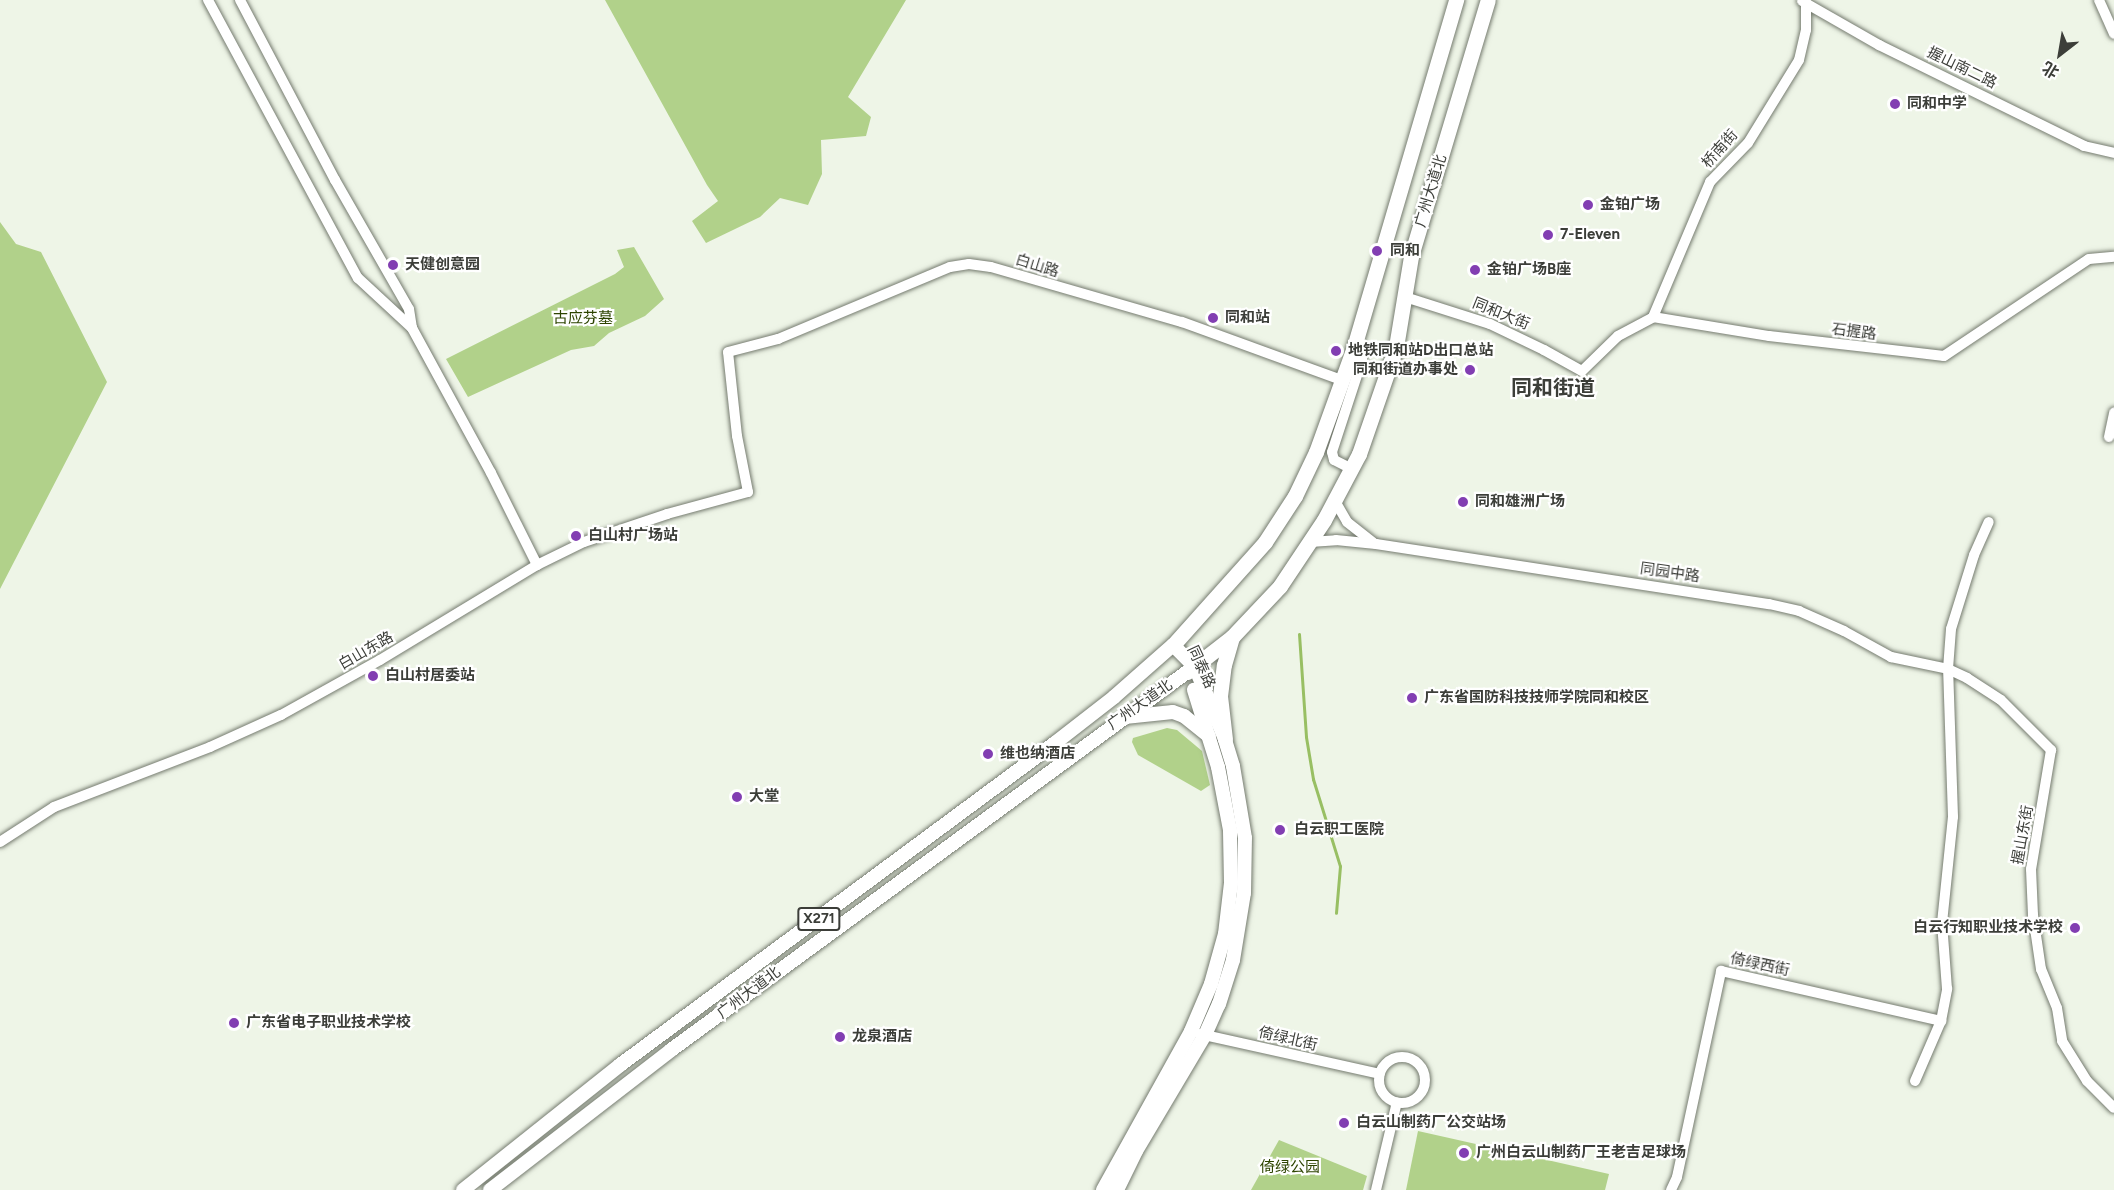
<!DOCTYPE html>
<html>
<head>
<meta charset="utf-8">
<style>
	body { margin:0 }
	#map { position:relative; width:2114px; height:1190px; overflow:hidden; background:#eef5e7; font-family:Figtree,"Noto Sans SC",sans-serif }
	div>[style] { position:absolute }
	.green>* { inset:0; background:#b1d18a }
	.stream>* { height:3px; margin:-1.5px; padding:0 1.5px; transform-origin:1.5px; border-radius:1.5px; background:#98bf63 }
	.roads { filter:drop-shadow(0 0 2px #757b6f) drop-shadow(0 0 2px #757b6f) }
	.minor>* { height:10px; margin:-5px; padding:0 5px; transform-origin:5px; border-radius:5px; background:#fff }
	.minor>.ring { margin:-5px; padding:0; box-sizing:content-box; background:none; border:10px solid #fff; border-radius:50% }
	.major>* { height:14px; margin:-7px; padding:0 7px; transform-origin:7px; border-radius:7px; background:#fff }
	.highway>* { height:15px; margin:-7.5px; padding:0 7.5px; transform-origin:7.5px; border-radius:7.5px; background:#fff }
	.dots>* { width:16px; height:16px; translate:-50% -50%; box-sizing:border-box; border:3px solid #fff; border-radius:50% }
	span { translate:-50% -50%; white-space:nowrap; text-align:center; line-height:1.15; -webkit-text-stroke:4.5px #fff; paint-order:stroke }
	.shield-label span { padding:2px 4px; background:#fff; border:2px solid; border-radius:4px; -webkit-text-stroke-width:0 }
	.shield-label { font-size:14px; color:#3c3e39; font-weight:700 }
	.street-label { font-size:15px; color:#3c3e39 }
	.poi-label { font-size:15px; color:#3c3e39; font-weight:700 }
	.left { translate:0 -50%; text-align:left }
	.right { translate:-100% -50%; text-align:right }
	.park-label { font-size:15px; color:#2d4400 }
	.district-label { font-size:21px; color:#3c3e39; font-weight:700 }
	.north { position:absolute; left:2030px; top:24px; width:60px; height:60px; -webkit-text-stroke:4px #fff; paint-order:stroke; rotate:211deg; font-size:16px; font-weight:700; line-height:24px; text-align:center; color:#3c3e39 }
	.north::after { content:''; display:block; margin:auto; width:21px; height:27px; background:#3c3e39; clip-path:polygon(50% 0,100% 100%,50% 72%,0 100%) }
</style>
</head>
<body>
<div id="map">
	<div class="green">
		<div style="clip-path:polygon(605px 0,906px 0,848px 97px,871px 117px,866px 136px,821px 140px,822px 174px,808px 205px,780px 198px,760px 217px,706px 243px,692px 221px,718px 201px,707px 185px)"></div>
		<div style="clip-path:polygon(0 222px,16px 244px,41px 252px,107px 382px,0 589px)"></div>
		<div style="clip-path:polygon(634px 247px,664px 299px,645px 316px,609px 333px,594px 346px,571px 350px,468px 397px,446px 359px,615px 274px,624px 267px,617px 250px)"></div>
		<div style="clip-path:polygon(1167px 728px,1177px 730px,1202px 751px,1210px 785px,1201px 791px,1138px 755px,1132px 742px,1133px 738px)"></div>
		<div style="clip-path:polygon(1418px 1131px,1609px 1174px,1605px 1190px,1406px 1190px)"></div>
		<div style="clip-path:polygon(1279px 1140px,1367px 1176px,1363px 1190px,1251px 1190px)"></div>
	</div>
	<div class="stream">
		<div style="left:1299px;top:634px;width:103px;rotate:86.1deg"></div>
		<div style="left:1306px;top:737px;width:43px;rotate:80.5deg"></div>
		<div style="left:1313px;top:779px;width:91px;rotate:72.8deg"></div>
		<div style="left:1340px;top:866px;width:47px;rotate:94.9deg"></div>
	</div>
	<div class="roads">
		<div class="minor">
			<div style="left:208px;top:0;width:316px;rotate:61.7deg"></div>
			<div style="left:358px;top:278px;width:74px;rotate:42.8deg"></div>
			<div style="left:412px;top:328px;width:165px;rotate:61.4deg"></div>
			<div style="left:491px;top:473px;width:103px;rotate:63.4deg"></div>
			<div style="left:240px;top:0;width:204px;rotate:62.2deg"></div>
			<div style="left:335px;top:180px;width:149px;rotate:60.2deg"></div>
			<div style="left:409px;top:309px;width:19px;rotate:81deg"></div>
			<div style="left:2099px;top:0;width:37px;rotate:66deg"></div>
			<div style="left:1802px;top:1px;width:89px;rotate:29.7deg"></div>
			<div style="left:1879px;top:45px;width:229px;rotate:26.2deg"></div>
			<div style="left:2084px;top:146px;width:31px;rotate:13deg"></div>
			<div style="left:1405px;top:297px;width:89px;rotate:17.6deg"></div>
			<div style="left:1490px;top:324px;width:60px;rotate:25.7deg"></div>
			<div style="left:1544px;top:350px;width:43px;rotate:28.9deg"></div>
			<div style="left:1582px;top:371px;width:50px;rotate:-44.2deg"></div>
			<div style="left:1618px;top:336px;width:40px;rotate:-28deg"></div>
			<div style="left:1653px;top:317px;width:118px;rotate:9.3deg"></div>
			<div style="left:1769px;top:336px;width:176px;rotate:6.5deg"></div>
			<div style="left:1944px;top:356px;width:174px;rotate:-33.8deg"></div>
			<div style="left:2089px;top:259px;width:25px;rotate:-5deg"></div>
			<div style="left:1653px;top:317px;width:147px;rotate:-67.1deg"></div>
			<div style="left:1710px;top:182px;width:54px;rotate:-45.7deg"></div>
			<div style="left:1748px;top:143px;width:97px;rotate:-58.4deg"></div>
			<div style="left:1799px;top:60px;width:31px;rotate:-77deg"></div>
			<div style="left:1806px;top:30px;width:28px;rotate:-90deg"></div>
			<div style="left:2109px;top:437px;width:25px;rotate:-78deg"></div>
			<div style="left:1352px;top:469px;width:20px;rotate:-153deg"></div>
			<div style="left:1334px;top:460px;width:8px;rotate:-104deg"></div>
			<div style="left:1332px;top:452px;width:97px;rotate:-71.9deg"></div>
			<div style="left:1362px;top:360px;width:15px;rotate:-122deg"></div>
			<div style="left:1335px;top:501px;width:24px;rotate:60deg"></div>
			<div style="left:1347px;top:522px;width:33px;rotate:38deg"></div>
			<div style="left:1310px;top:542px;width:26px;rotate:-4deg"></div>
			<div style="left:1336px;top:540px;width:40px;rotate:5.7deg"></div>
			<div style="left:1376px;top:544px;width:398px;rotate:8.7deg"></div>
			<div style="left:1769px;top:604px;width:31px;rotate:13deg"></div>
			<div style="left:1799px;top:611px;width:49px;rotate:24deg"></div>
			<div style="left:1844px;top:631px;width:54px;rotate:29deg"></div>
			<div style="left:1891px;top:657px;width:58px;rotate:11.9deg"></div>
			<div style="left:1948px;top:669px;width:21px;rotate:25deg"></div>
			<div style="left:1967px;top:678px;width:40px;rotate:32.9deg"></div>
			<div style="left:2001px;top:700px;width:71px;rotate:45deg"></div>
			<div style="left:2051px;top:750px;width:121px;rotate:99.5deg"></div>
			<div style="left:2031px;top:869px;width:46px;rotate:87.5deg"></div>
			<div style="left:2033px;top:915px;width:55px;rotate:81.6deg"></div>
			<div style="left:2041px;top:969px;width:42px;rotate:67.7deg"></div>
			<div style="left:2057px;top:1008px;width:33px;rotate:81deg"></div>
			<div style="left:2062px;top:1041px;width:47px;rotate:58deg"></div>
			<div style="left:2087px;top:1081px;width:38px;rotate:45deg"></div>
			<div style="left:0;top:842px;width:64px;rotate:-32.9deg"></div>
			<div style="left:54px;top:807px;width:167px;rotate:-21deg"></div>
			<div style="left:210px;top:747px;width:78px;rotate:-24.3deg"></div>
			<div style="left:281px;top:715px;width:113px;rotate:-29.1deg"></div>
			<div style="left:380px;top:660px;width:184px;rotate:-31.2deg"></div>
			<div style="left:537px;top:565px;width:52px;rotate:-26.1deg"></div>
			<div style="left:584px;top:542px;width:88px;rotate:-18.6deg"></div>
			<div style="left:667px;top:514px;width:84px;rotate:-15.2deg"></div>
			<div style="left:748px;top:492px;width:57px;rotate:-101.1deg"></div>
			<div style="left:737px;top:436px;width:84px;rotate:-96.1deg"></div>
			<div style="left:728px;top:352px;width:52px;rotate:-14.6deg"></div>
			<div style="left:778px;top:339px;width:186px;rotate:-22.7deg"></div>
			<div style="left:950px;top:267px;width:19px;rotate:-9deg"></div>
			<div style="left:969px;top:264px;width:22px;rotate:8deg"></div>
			<div style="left:991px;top:267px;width:199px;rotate:16.1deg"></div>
			<div style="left:1182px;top:322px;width:169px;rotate:20deg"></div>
			<div style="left:1200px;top:1034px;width:184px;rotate:12.5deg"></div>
			<div class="ring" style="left:1379px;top:1057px;width:36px;height:36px"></div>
			<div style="left:1915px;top:1081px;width:65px;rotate:-66.6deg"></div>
			<div style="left:1941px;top:1021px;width:33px;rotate:-79deg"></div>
			<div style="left:1947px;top:989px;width:66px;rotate:-94.3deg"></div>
			<div style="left:1942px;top:923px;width:107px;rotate:-84.1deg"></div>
			<div style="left:1953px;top:817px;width:148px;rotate:-91.9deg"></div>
			<div style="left:1948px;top:669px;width:40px;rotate:-85.7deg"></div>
			<div style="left:1951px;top:629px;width:77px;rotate:-72.7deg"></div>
			<div style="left:1974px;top:555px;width:36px;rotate:-66deg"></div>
			<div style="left:1376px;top:1190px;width:90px;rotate:-76.6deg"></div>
			<div style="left:1671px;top:1190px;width:14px;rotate:-65deg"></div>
			<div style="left:1677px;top:1177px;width:211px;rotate:-77.9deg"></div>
			<div style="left:1721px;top:971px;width:226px;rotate:12.8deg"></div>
		</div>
		<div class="major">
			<div style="left:1125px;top:717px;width:48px;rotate:-5.9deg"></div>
			<div style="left:1173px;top:712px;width:12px;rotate:20deg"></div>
			<div style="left:1184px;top:716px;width:32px;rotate:39deg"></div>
			<div style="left:463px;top:1190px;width:201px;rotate:-38.5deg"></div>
			<div style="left:620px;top:1065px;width:541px;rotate:-36.51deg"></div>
			<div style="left:1055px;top:743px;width:75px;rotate:-37.9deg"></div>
			<div style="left:1114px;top:697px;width:79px;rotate:-41.4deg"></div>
			<div style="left:490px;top:1190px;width:229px;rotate:-37.7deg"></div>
			<div style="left:671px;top:1050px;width:640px;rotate:-36.22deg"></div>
			<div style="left:1103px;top:1190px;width:182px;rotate:-61deg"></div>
			<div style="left:1191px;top:1031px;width:51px;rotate:-66.9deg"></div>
			<div style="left:1211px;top:984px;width:52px;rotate:-74.4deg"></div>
			<div style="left:1225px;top:934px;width:51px;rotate:-83.3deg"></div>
			<div style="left:1231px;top:883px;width:53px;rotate:-91.1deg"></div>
			<div style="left:1230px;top:830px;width:64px;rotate:-100.8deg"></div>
			<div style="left:1218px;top:767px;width:81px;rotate:-107.3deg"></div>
			<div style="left:1117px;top:1190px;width:43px;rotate:-64deg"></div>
			<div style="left:1136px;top:1151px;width:135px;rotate:-59.3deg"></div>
			<div style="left:1205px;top:1035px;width:34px;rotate:-66deg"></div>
			<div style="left:1219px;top:1004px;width:46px;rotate:-72.3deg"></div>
			<div style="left:1233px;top:960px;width:68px;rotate:-80.7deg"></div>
			<div style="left:1244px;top:893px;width:55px;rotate:-89deg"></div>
			<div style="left:1245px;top:838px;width:73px;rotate:-99.5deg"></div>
			<div style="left:1233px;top:766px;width:28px;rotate:-107deg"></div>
			<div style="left:1225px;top:739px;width:78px;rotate:-112.6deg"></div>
			<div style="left:1195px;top:667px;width:31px;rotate:-135deg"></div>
		</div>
		<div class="highway">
			<div style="left:1173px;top:645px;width:138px;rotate:-48.2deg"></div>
			<div style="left:1265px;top:542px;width:55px;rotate:-56.9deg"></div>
			<div style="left:1295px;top:496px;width:49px;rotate:-64.5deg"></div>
			<div style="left:1316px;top:452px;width:112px;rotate:-70.1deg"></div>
			<div style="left:1354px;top:347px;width:362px;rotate:-73.6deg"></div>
			<div style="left:1187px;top:672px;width:57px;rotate:-37.9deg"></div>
			<div style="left:1232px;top:637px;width:70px;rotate:-46.7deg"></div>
			<div style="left:1280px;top:586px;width:79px;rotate:-56.3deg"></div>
			<div style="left:1324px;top:520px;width:75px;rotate:-62.1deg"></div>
			<div style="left:1359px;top:454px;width:113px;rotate:-70.9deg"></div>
			<div style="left:1396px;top:347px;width:92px;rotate:-80.6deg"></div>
			<div style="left:1411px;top:256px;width:267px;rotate:-73.3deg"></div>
			<div style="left:1225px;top:739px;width:43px;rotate:-96.6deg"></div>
			<div style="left:1220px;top:696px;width:31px;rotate:-83deg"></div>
			<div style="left:1224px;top:665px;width:29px;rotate:-74deg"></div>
		</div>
	</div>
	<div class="dots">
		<div style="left:1895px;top:104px;background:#823eb2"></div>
		<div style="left:1588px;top:205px;background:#823eb2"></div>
		<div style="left:1548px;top:235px;background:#823eb2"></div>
		<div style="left:1377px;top:251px;background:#823eb2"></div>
		<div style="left:393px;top:265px;background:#823eb2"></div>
		<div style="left:1475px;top:270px;background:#823eb2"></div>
		<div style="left:1213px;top:318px;background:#823eb2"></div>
		<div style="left:1336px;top:351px;background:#823eb2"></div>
		<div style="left:1470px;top:370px;background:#823eb2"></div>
		<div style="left:1463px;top:502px;background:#823eb2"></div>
		<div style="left:576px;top:536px;background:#823eb2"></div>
		<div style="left:373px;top:676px;background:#823eb2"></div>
		<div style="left:1412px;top:698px;background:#823eb2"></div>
		<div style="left:988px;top:754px;background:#823eb2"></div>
		<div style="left:737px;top:797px;background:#823eb2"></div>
		<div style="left:1280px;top:830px;background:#823eb2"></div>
		<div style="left:2075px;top:928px;background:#823eb2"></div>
		<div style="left:234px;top:1023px;background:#823eb2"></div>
		<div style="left:840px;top:1037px;background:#823eb2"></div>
		<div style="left:1344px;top:1123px;background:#823eb2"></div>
		<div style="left:1464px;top:1153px;background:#823eb2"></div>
	</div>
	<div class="shield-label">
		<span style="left:819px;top:919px">X271</span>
	</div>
	<div class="street-label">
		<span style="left:1962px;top:68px;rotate:26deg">握山南二路</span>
		<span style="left:1720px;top:149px;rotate:-48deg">桥南街</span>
		<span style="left:1431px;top:191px;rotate:-73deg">广州大道北</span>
		<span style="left:1037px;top:266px;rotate:17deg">白山路</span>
		<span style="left:1501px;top:314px;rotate:22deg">同和大街</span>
		<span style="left:1854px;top:332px;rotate:7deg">石握路</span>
		<span style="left:1670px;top:573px;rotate:8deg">同园中路</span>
		<span style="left:366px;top:651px;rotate:-30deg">白山东路</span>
		<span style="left:1201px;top:667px;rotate:65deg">同泰路</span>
		<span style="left:1140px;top:705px;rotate:-35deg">广州大道北</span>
		<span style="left:2023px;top:835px;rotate:-80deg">握山东街</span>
		<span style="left:1760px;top:965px;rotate:12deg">倚绿西街</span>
		<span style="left:749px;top:993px;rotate:-37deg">广州大道北</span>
		<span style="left:1288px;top:1039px;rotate:13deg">倚绿北街</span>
	</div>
	<div class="poi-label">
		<span class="left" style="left:1907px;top:104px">同和中学</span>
		<span class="left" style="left:1600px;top:205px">金铂广场</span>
		<span class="left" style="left:1560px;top:235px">7-Eleven</span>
		<span class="left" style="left:1390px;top:251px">同和</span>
		<span class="left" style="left:405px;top:265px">天健创意园</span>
		<span class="left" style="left:1487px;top:270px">金铂广场B座</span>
		<span class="left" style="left:1225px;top:318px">同和站</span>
		<span class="left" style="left:1348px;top:351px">地铁同和站D出口总站</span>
		<span class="right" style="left:1458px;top:370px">同和街道办事处</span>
		<span class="left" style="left:1475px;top:502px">同和雄洲广场</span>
		<span class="left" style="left:588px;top:536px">白山村广场站</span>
		<span class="left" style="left:385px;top:676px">白山村居委站</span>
		<span class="left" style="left:1424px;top:698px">广东省国防科技技师学院同和校区</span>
		<span class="left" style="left:1000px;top:754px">维也纳酒店</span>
		<span class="left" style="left:749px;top:797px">大堂</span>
		<span class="left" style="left:1294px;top:830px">白云职工医院</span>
		<span class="right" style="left:2063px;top:928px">白云行知职业技术学校</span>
		<span class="left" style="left:246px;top:1023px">广东省电子职业技术学校</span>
		<span class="left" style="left:852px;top:1037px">龙泉酒店</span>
		<span class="left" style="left:1356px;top:1123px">白云山制药厂公交站场</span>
		<span class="left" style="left:1476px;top:1153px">广州白云山制药厂王老吉足球场</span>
	</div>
	<div class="park-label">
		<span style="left:583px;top:319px">古应芬墓</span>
		<span style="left:1290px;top:1168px">倚绿公园</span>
	</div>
	<div class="district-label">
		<span style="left:1553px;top:388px">同和街道</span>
	</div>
	<div class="north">北</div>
</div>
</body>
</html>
